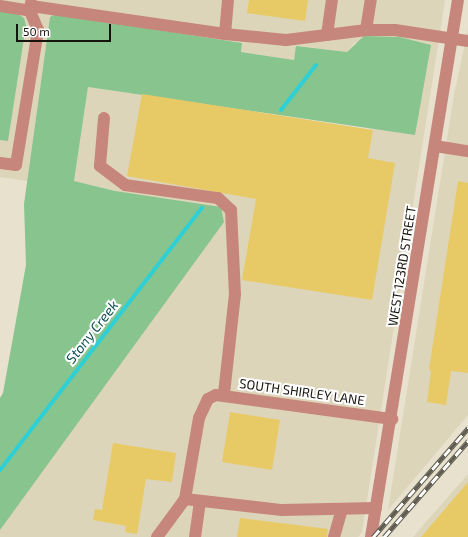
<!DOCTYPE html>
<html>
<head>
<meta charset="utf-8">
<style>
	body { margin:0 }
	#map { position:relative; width:468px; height:537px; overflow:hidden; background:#e7e1cd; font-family:"Exo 2",sans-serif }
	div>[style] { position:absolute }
	.built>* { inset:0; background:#ddd5ba }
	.green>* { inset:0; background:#88c48d }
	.stream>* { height:4px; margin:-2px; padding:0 2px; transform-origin:2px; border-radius:2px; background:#2fd0d5 }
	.building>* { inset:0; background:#e7ca66 }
	.minor>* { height:12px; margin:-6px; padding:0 6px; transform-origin:6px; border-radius:6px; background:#c7867b }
	.rail>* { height:4.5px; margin-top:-2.25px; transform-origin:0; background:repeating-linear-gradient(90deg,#fff 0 9px,#5e5b50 0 18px); box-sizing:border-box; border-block:1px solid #5e5b50 }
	span { translate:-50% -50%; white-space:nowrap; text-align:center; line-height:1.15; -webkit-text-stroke:4px #fff; paint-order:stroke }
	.street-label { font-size:13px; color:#15130c }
	.water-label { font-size:14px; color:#115254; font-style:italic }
	.scale { position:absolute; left:16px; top:24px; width:95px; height:18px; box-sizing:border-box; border:2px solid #15130c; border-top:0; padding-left:5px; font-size:12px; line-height:14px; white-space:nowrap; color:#15130c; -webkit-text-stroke:3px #fff; paint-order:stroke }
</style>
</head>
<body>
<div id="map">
	<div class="built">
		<div style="clip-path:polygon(0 0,445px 0,362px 532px,358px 537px,0 537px,0 530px,115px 191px,74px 181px,88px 87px,373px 130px,431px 45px,400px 37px,354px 43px,347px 52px,297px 46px,294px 60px,241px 52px,242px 43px,55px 14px,50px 17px,27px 181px,0 177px)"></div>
		<div style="clip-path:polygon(468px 29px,468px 415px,388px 510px,454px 95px)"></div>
		<div style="clip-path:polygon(468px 474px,468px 537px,413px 537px)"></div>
	</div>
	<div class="green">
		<div style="clip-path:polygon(0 10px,15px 12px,24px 18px,26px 25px,8px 141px,0 140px)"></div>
		<div style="clip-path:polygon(55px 14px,242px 43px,241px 52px,294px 60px,296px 46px,347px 52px,364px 36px,400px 37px,431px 45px,415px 135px,88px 87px,74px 181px,115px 191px,221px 207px,224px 222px,0 530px,0 398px,3px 393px,26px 265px,24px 204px,50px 17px)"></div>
	</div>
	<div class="stream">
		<div style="left:281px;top:110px;width:57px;rotate:-52.1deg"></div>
		<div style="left:0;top:470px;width:331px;rotate:-52.4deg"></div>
	</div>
	<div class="building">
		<div style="clip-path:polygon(249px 0,308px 0,305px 21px,247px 13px)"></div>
		<div style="clip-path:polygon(142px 94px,373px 130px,368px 158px,395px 163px,372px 300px,242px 280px,256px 199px,127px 176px)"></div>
		<div style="clip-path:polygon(458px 181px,468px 183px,468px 373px,451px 371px,446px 405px,427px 402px,431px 371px,429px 369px)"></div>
		<div style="clip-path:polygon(230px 412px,280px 420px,272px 470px,222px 462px)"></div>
		<div style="clip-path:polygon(113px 443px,176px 453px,172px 482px,146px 479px,137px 534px,125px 532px,126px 526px,93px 520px,95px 509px,102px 510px)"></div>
		<div style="clip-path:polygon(468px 482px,468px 537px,421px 537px)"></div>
		<div style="clip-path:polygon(240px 518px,328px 529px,327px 537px,237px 537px)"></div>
	</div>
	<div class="minor">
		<div style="left:0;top:6px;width:30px;rotate:9deg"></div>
		<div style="left:30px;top:11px;width:8px;rotate:-83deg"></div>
		<div style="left:31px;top:6px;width:196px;rotate:8.2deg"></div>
		<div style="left:225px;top:34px;width:34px;rotate:-85deg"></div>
		<div style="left:366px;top:30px;width:30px;rotate:-81deg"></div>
		<div style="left:225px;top:34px;width:61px;rotate:5.6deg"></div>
		<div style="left:286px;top:40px;width:81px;rotate:-7.1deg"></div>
		<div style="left:366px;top:30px;width:29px"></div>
		<div style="left:395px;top:30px;width:74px;rotate:8.6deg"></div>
		<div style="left:327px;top:35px;width:35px;rotate:-82deg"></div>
		<div style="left:104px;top:118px;width:48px;rotate:94.8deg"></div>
		<div style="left:100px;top:166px;width:31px;rotate:37deg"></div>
		<div style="left:125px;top:185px;width:94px;rotate:8deg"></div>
		<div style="left:218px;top:198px;width:18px;rotate:43deg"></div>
		<div style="left:231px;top:210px;width:84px;rotate:87.3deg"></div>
		<div style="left:235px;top:294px;width:101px;rotate:96.3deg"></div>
		<div style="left:435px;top:146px;width:33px;rotate:9deg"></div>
		<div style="left:0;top:163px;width:16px;rotate:7deg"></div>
		<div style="left:16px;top:165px;width:137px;rotate:-80.7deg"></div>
		<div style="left:38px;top:30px;width:21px;rotate:-113deg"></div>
		<div style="left:185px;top:499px;width:98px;rotate:6.5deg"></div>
		<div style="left:282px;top:510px;width:94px;rotate:-1.2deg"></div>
		<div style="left:157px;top:537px;width:47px;rotate:-53.6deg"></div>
		<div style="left:185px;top:499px;width:82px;rotate:-80.2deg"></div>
		<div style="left:199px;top:418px;width:21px;rotate:-65deg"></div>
		<div style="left:208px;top:399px;width:9px;rotate:-27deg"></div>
		<div style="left:216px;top:395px;width:178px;rotate:7.8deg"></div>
		<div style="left:195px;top:537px;width:36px;rotate:-82deg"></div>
		<div style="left:334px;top:537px;width:29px;rotate:-74deg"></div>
		<div style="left:371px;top:537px;width:544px;rotate:-80.8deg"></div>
	</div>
	<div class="rail">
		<div style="left:373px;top:537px;width:145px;rotate:-48.9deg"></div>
		<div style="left:384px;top:537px;width:128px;rotate:-48.8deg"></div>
	</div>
	<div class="street-label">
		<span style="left:402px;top:266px;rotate:-81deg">WEST 123RD STREET</span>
		<span style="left:302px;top:392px;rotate:8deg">SOUTH SHIRLEY LANE</span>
	</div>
	<div class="water-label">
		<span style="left:92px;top:332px;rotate:-52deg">Stony Creek</span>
	</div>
	<div class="scale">50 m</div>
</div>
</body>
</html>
